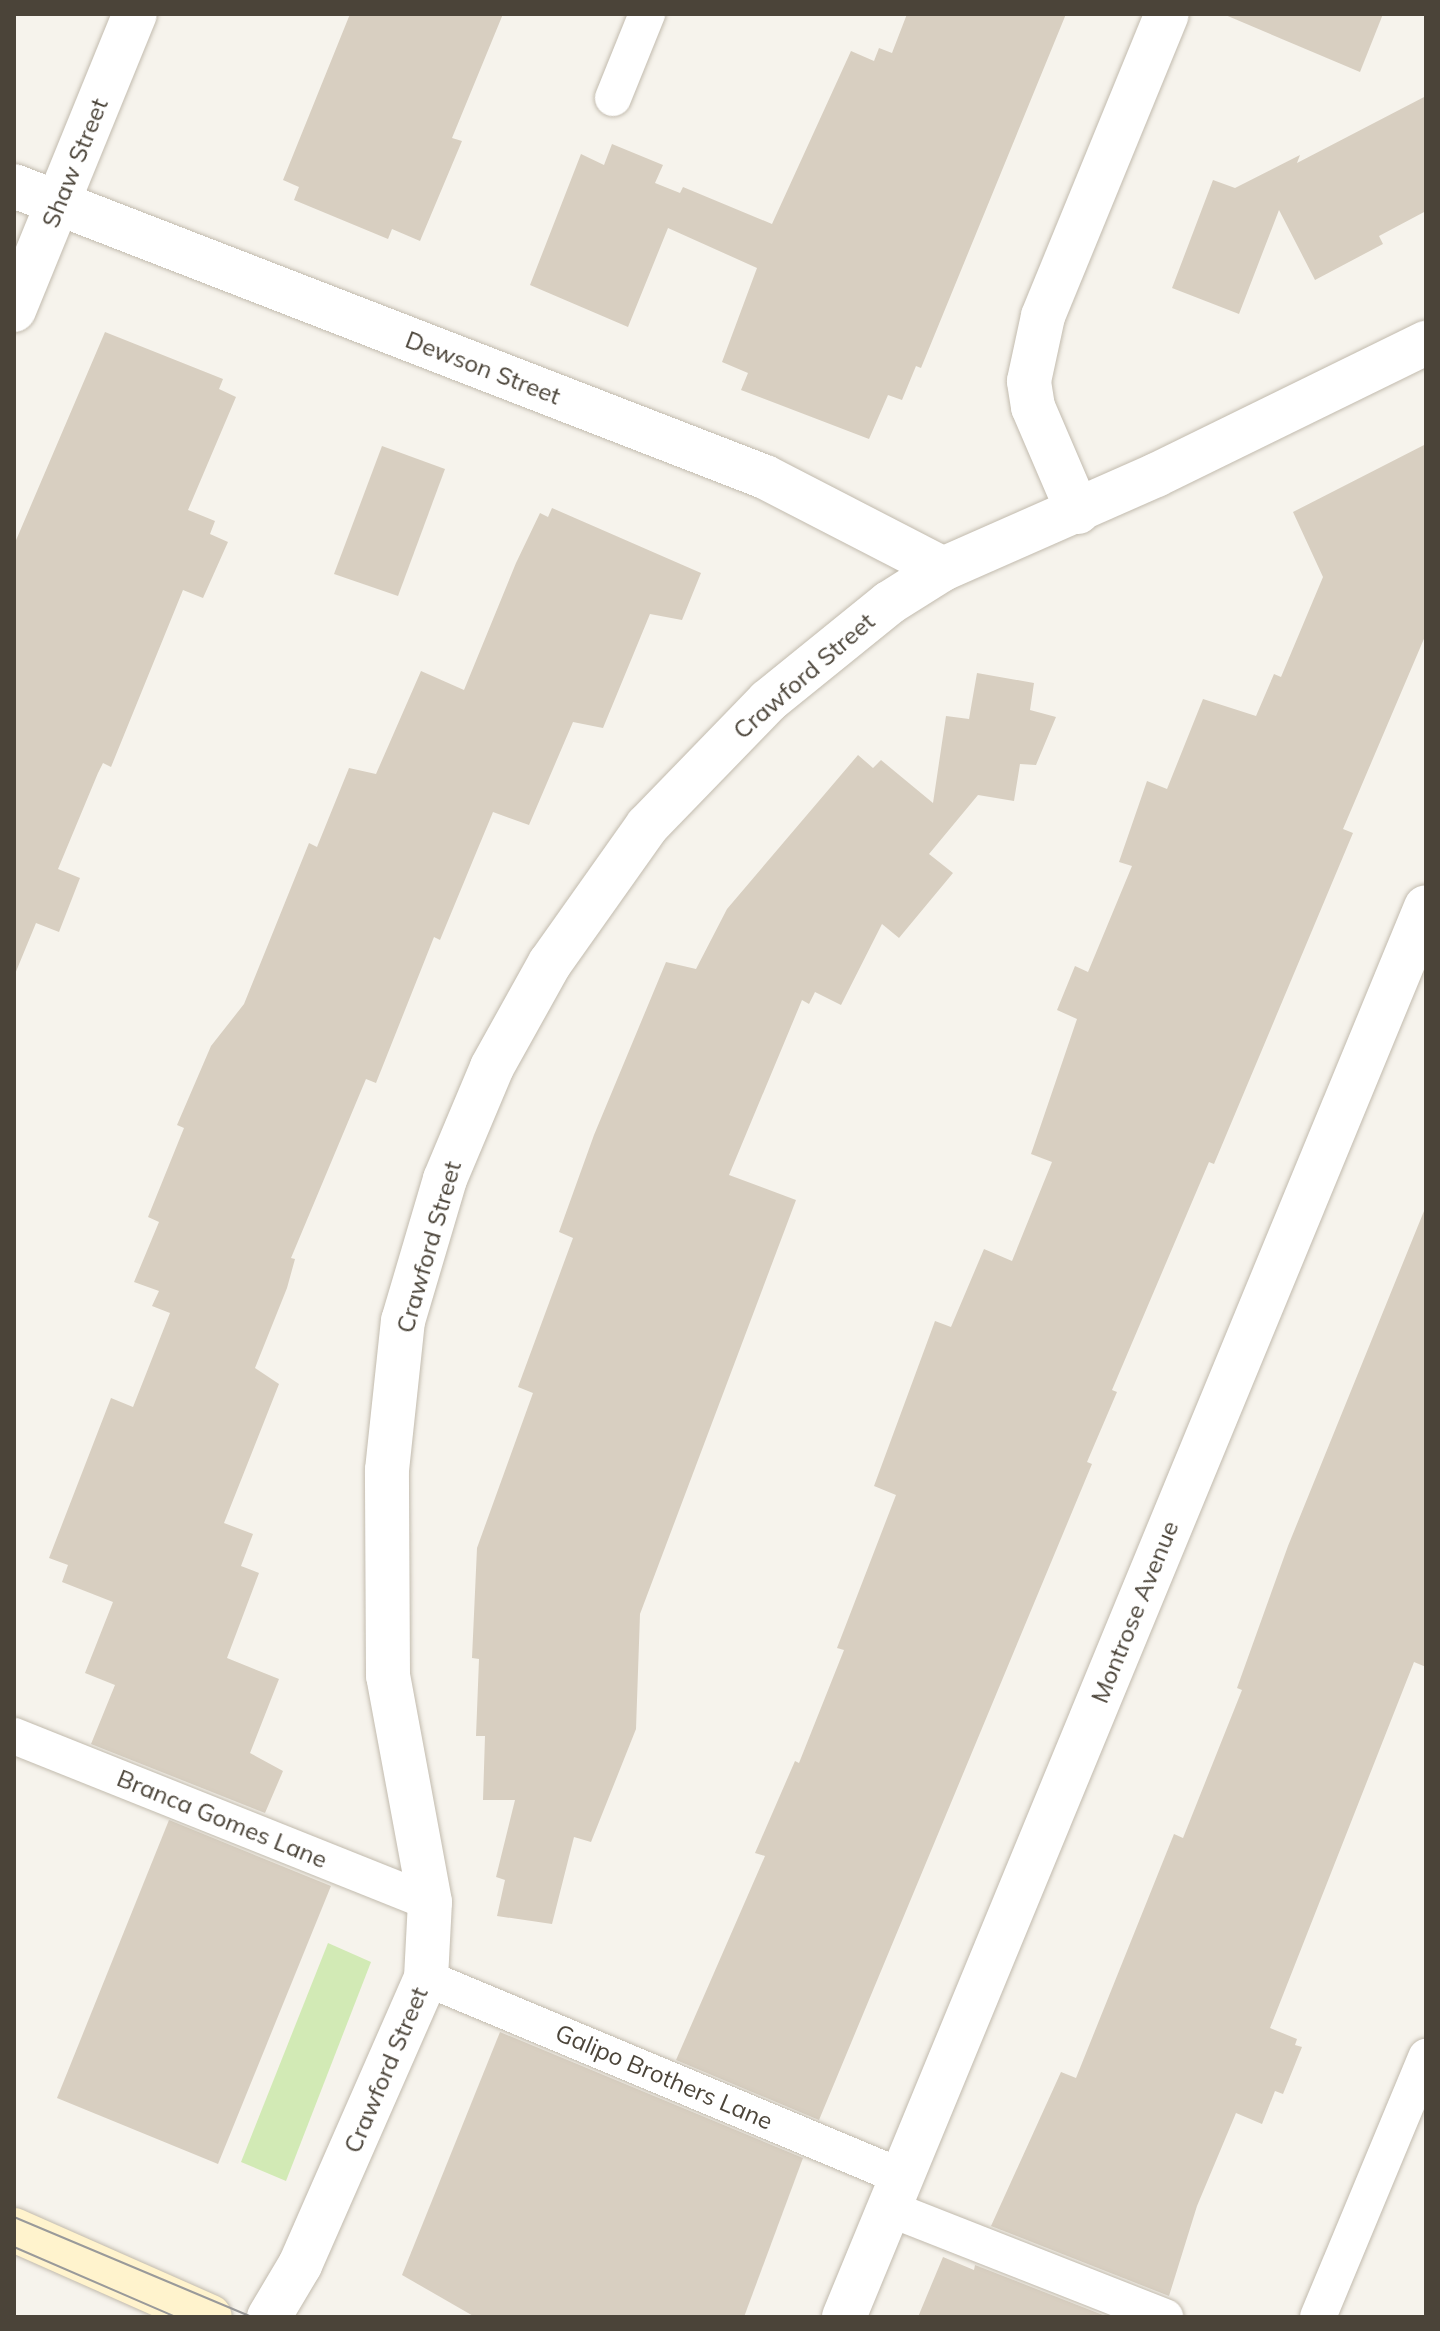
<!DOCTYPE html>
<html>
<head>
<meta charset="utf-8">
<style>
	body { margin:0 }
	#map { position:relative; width:1440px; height:2331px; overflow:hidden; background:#f6f3ec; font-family:Mulish,sans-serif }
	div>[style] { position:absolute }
	.green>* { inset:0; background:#d2eab5 }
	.building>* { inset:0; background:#d8cfc1 }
	.roads { filter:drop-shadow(0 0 2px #c2bbae) drop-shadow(0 0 2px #c2bbae) }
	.service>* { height:36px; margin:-18px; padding:0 18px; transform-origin:18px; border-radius:18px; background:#fff }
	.minor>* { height:44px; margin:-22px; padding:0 22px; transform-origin:22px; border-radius:22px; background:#fff }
	.secondary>* { height:44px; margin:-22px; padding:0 22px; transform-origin:22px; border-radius:22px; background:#fff3cd }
	.tram>* { height:2px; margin:-1px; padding:0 1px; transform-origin:1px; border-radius:1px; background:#9a9a9a }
	span { translate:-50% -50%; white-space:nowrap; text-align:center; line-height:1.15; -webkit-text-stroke:6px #fff; paint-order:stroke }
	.street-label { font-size:24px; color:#4b4439 }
	.frame { position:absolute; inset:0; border:16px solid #4b4439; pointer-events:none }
</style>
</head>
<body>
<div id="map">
	<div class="green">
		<div style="clip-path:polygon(328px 1943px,371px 1962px,286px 2181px,241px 2162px)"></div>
	</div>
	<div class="building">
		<div style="clip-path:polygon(350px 14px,503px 14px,452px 138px,462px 141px,420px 241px,392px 229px,388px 239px,294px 200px,299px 187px,283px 180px)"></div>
		<div style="clip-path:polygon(907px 14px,1066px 14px,921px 368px,916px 366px,902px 400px,888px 395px,869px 439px,741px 390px,748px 373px,722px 362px,757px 268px,668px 228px,628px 327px,530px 285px,581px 154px,604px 165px,612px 144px,663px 165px,655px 183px,680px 193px,683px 187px,772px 224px,851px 51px,874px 61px,879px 48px,892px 53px)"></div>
		<div style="clip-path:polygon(1223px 14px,1383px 14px,1360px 72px)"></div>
		<div style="clip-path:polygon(1426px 96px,1426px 211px,1379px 236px,1383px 244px,1315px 280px,1279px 210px,1239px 314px,1172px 288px,1213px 180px,1235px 188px,1300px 155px,1297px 163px)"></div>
		<div style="clip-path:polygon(105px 332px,223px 379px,219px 389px,236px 397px,188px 510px,215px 521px,210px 534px,228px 542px,203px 598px,183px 590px,111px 767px,103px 763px,98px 773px,58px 869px,80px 878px,59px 932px,36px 923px,15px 974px,14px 545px)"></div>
		<div style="clip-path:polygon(1426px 444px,1426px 634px,1343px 829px,1353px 833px,1214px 1164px,1209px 1162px,1112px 1390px,1117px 1392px,1087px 1462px,1092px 1464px,819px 2120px,676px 2060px,765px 1856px,755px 1853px,795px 1761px,799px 1763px,844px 1650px,837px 1648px,896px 1495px,874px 1486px,935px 1321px,951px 1327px,984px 1249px,1012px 1261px,1052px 1162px,1031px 1154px,1077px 1019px,1057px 1010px,1075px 966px,1088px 972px,1132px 866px,1119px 862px,1147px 781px,1167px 789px,1203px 699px,1256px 716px,1274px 674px,1281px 677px,1323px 577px,1293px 512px)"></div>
		<div style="clip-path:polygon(382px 446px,445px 469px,398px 596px,334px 574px)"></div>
		<div style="clip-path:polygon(552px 508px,701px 573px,682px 620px,650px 614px,603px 728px,573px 722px,529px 825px,493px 812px,440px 940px,434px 937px,376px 1083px,366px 1079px,291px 1258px,295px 1259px,287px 1288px,255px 1368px,279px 1384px,224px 1523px,253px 1534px,241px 1566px,259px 1573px,227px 1658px,279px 1679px,250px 1753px,283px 1771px,265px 1813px,91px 1744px,115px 1685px,85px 1673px,113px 1602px,62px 1582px,68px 1565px,49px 1558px,111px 1398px,133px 1407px,170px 1313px,152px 1306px,159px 1291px,134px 1282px,159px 1222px,148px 1217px,184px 1128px,177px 1125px,211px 1046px,244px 1004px,309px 843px,317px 847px,349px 768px,376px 774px,421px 671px,464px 690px,516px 563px,540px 513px,548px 517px)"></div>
		<div style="clip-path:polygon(977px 673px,1034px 683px,1030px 710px,1056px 717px,1036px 765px,1020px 764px,1014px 801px,978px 795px,929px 854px,953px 873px,899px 938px,882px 924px,841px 1005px,815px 992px,809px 1004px,802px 1000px,729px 1175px,796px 1200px,640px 1614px,636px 1729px,591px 1842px,574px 1837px,552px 1924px,497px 1916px,505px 1880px,496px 1877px,515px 1800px,483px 1800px,485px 1736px,476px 1736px,479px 1659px,472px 1658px,477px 1548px,533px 1393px,518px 1387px,573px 1238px,559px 1232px,594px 1135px,666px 962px,696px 969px,727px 909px,858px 755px,873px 768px,881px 760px,933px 803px,946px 716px,969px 719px)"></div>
		<div style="clip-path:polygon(1424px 1211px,1426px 1667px,1414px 1662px,1270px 2028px,1297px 2039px,1295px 2045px,1302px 2047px,1283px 2094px,1275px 2091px,1262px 2124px,1236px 2113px,1197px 2206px,1169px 2296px,991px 2226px,1061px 2072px,1076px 2078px,1174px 1834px,1183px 1838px,1242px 1690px,1237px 1688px,1288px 1546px)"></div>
		<div style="clip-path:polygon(169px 1820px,331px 1886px,218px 2164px,57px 2098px)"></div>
		<div style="clip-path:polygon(500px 2032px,803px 2158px,744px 2317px,475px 2317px,402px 2275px)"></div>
		<div style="clip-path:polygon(943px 2257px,974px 2270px,975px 2265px,1108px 2317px,918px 2317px)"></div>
	</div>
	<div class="roads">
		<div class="service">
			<div style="left:613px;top:98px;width:91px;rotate:-68deg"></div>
			<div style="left:14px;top:1736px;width:448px;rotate:21.8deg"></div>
			<div style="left:426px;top:1978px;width:516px;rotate:22.69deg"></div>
			<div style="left:888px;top:2208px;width:298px;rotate:21.5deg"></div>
			<div style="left:1318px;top:2317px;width:282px;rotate:-67.4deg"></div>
		</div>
		<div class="minor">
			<div style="left:14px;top:186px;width:805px;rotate:21.18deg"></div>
			<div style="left:765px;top:477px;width:200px;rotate:27.3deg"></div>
			<div style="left:14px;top:310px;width:320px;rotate:-67.8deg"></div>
			<div style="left:1078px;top:512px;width:114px;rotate:-113.2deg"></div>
			<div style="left:1033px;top:407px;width:26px;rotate:-99deg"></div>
			<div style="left:1029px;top:381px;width:66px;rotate:-77.8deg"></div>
			<div style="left:1043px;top:316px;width:326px;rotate:-67.7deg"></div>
			<div style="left:269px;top:2317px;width:61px;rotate:-59.2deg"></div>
			<div style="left:300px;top:2265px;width:313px;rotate:-66.3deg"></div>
			<div style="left:426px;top:1978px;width:76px;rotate:-87deg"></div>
			<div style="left:430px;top:1902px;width:230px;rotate:-100.5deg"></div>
			<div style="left:388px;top:1676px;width:206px;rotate:-90.3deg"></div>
			<div style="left:387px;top:1470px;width:150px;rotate:-83.9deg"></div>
			<div style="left:403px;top:1321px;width:148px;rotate:-73.5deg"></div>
			<div style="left:445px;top:1179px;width:121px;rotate:-67.2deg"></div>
			<div style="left:492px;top:1067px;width:119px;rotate:-60.9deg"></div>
			<div style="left:550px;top:963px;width:168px;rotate:-54.7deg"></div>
			<div style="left:647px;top:826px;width:174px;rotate:-45.9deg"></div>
			<div style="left:768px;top:701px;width:156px;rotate:-39deg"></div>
			<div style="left:889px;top:603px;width:64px;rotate:-32.2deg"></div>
			<div style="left:943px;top:569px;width:233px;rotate:-23.8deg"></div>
			<div style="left:1156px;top:475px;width:301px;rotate:-26.1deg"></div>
			<div style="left:844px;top:2317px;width:1525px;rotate:-67.57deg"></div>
		</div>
		<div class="secondary">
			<div style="left:14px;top:2230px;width:214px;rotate:23.9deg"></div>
		</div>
	</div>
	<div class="tram">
		<div style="left:14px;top:2217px;width:258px;rotate:22.8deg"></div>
		<div style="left:14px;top:2247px;width:176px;rotate:23.4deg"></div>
	</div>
	<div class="street-label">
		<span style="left:75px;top:163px;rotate:-68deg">Shaw Street</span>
		<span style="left:483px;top:368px;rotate:21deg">Dewson Street</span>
		<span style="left:804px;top:676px;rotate:-41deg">Crawford Street</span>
		<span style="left:429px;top:1247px;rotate:-74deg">Crawford Street</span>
		<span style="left:1135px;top:1612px;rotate:-68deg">Montrose Avenue</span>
		<span style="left:222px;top:1819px;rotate:22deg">Branca Gomes Lane</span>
		<span style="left:386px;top:2070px;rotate:-67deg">Crawford Street</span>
		<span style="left:664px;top:2077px;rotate:23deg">Galipo Brothers Lane</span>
	</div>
	<div class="frame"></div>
</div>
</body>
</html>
